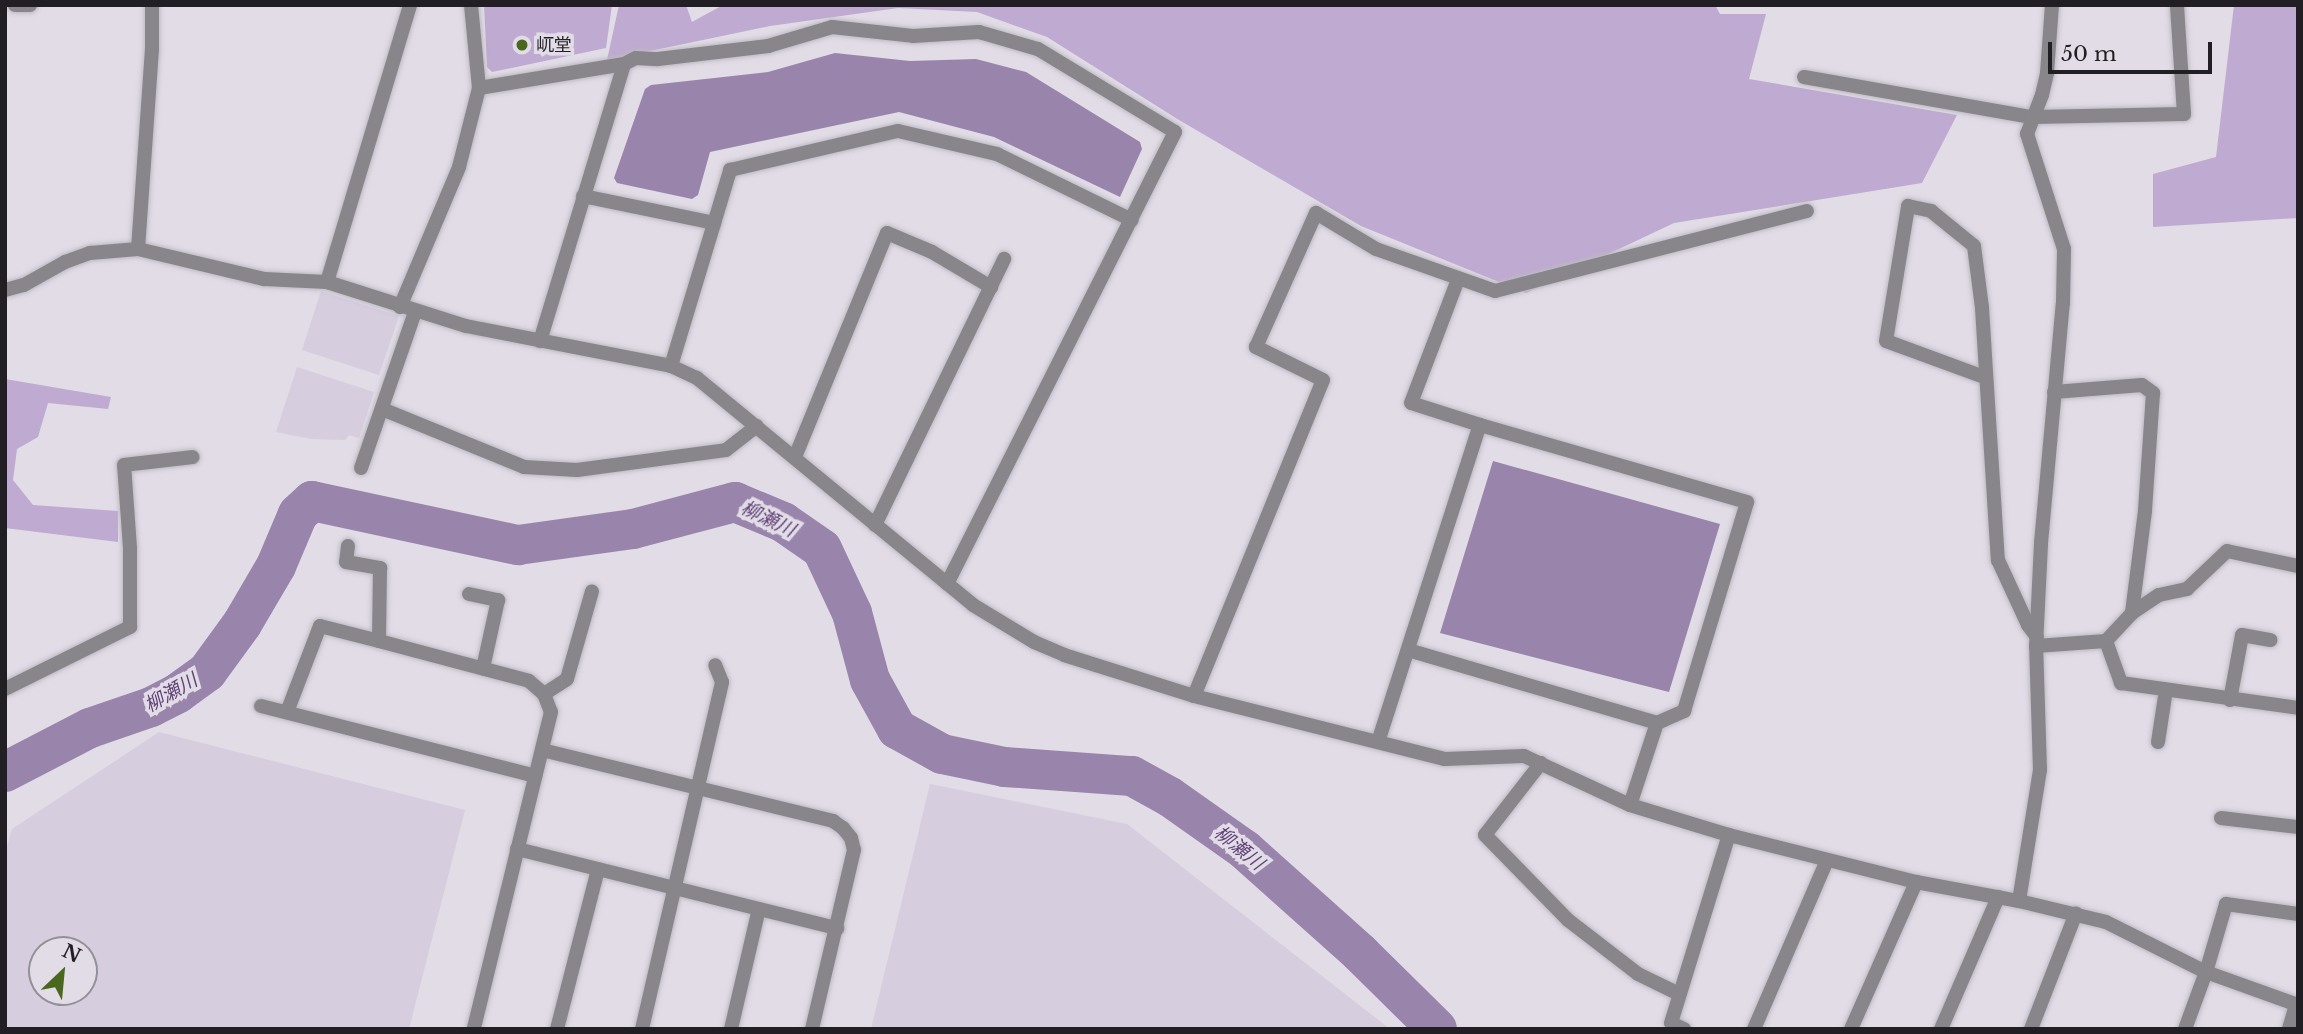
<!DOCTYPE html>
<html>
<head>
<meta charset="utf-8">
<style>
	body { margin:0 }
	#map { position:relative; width:2303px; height:1034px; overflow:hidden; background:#e1dce6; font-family:"Libre Baskerville","Noto Sans JP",serif }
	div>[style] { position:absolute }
	.built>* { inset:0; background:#d6cdde }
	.green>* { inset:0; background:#bfaad1 }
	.water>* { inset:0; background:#9984ac }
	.river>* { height:40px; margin:-20px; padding:0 20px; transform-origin:20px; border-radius:20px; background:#9984ac }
	.roads { filter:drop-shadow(0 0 2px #bebac3) drop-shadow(0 0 2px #bebac3) }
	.street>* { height:14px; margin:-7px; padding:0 7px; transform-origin:7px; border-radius:7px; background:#88868a }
	.dots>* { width:19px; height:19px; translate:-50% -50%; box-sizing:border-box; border:4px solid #e1dce6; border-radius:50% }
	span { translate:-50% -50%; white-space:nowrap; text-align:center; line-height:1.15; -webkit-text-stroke:7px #e1dce6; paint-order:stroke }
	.poi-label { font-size:18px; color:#211f23 }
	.left { translate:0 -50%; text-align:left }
	.water-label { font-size:19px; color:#604177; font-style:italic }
	.frame { position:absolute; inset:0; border:7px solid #211f23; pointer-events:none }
	.north { position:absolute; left:28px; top:936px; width:70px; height:70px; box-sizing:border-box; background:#e1dce6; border:2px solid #949098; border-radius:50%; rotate:26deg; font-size:19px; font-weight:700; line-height:28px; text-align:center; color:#211f23 }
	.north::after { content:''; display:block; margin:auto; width:24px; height:32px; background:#49681d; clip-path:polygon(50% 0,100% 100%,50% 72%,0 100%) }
	.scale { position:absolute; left:2048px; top:42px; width:164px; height:32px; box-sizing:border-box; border:4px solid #211f23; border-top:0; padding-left:9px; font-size:21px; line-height:24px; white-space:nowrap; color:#211f23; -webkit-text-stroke:5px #e1dce6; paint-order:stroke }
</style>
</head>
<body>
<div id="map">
	<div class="built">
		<div style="clip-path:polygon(321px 291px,399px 316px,379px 375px,302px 350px)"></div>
		<div style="clip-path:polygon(297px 367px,374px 392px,359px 438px,349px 435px,345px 440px,311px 439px,276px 432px)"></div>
		<div style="clip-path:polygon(evenodd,159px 732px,465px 810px,409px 1029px,5px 1029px,5px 853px,12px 829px,159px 732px,42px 950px,84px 950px,84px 992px,42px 992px,42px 950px)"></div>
		<div style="clip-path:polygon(930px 784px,1127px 824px,1390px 1029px,871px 1029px)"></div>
	</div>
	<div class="green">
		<div style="clip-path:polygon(484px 5px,612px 5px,606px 48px,492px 72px,487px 67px)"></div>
		<div style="clip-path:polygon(619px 5px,686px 5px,692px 22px,723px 5px,1715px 5px,1720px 14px,1766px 14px,1749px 79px,1957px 115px,1922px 183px,1674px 223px,1526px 293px,1361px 226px,1179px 120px,1047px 37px,977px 12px,898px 8px,770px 26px,607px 60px)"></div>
		<div style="clip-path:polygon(2234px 5px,2298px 5px,2298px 218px,2153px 227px,2153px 174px,2216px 157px)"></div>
		<div style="clip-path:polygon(5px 379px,111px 397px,108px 409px,48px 403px,38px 437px,17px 449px,13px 480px,33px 505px,118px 511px,118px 542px,5px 528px)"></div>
	</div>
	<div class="water">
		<div style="clip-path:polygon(835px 53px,910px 61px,976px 59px,1026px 72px,1140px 142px,1142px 149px,1120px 197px,994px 137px,899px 112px,710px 152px,698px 195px,692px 199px,617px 183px,614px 178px,645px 89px,651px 85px,768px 72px)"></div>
		<div style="clip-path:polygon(1493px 461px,1720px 524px,1669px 692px,1440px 633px)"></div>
	</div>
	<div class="river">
		<div style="left:5px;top:772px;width:96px;rotate:-27.4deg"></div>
		<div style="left:90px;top:728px;width:65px;rotate:-19deg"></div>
		<div style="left:151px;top:707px;width:30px;rotate:-27deg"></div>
		<div style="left:178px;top:693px;width:36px;rotate:-36deg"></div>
		<div style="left:207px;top:672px;width:59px;rotate:-53.9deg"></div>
		<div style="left:242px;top:624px;width:67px;rotate:-59.6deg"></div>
		<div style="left:276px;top:566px;width:56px;rotate:-67.1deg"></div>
		<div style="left:298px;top:514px;width:19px;rotate:-43deg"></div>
		<div style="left:312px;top:501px;width:211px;rotate:12.1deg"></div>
		<div style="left:518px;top:545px;width:116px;rotate:-7.9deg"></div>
		<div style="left:633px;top:529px;width:106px;rotate:-14.8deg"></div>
		<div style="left:735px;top:502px;width:52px;rotate:22.6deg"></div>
		<div style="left:783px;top:522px;width:47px;rotate:34.7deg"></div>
		<div style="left:822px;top:549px;width:71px;rotate:64.9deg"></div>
		<div style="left:852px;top:613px;width:69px;rotate:75deg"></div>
		<div style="left:870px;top:680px;width:56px;rotate:61.1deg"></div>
		<div style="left:897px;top:729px;width:51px;rotate:29.1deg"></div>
		<div style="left:942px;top:754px;width:64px;rotate:11.7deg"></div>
		<div style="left:1005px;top:767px;width:127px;rotate:4.1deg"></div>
		<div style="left:1132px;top:776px;width:43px;rotate:28.9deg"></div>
		<div style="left:1170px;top:797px;width:92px;rotate:35.2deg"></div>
		<div style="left:1245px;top:850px;width:154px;rotate:41.8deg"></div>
		<div style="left:1360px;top:953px;width:108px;rotate:44.6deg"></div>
	</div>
	<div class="roads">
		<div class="street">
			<div style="left:15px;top:5px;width:15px"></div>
			<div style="left:1804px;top:77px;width:231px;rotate:10deg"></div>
			<div style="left:2032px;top:117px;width:152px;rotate:-1.1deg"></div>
			<div style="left:2184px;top:114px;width:109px;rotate:-93.7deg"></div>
			<div style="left:479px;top:88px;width:147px;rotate:-9.4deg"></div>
			<div style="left:624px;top:64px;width:13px;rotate:-27deg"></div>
			<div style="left:636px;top:58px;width:22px;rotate:3deg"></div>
			<div style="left:658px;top:59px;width:111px;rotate:-6.7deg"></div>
			<div style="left:768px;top:46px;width:67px;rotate:-16.5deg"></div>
			<div style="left:832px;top:27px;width:81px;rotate:6.3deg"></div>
			<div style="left:913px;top:36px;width:66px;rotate:-3.5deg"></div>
			<div style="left:979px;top:32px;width:61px;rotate:16.1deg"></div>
			<div style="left:1038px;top:49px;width:160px;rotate:31.2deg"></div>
			<div style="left:1175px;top:132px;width:506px;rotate:116.77deg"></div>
			<div style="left:583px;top:196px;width:134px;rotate:11.6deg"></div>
			<div style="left:138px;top:249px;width:200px;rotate:-86deg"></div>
			<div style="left:152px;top:49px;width:44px;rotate:-90deg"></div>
			<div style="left:327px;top:282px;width:289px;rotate:-73.3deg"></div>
			<div style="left:5px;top:290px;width:20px;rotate:-15deg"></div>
			<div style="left:24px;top:285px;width:47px;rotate:-29.3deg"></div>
			<div style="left:65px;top:262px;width:27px;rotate:-20deg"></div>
			<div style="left:90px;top:253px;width:48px;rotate:-4.8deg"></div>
			<div style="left:138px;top:249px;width:130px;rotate:13.4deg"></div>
			<div style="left:264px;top:279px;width:63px;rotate:2.7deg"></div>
			<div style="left:327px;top:282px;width:146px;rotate:17.6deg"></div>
			<div style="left:466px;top:326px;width:209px;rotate:11deg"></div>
			<div style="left:671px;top:366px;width:29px;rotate:25deg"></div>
			<div style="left:697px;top:378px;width:357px;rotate:39.4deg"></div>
			<div style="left:973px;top:605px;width:71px;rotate:31.2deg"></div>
			<div style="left:1034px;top:642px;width:33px;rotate:23deg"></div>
			<div style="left:1064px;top:655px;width:136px;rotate:17.5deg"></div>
			<div style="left:1194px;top:696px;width:259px;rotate:14.1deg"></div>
			<div style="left:1445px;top:759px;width:79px;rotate:-2.2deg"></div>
			<div style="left:1524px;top:756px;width:117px;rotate:24.8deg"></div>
			<div style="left:1630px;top:805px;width:103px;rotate:16.9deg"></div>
			<div style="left:1729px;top:835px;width:193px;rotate:14.1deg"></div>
			<div style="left:1916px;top:882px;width:105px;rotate:10.5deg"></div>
			<div style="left:2019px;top:901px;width:89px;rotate:13.6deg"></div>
			<div style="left:2106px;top:922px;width:112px;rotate:26.6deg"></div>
			<div style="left:2206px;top:972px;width:98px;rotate:19.7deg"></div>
			<div style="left:400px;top:307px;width:152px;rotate:-67.1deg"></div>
			<div style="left:459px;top:167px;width:81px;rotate:-75.8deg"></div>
			<div style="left:479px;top:88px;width:83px;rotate:-95.5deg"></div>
			<div style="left:540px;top:341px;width:289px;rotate:-73.1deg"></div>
			<div style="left:671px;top:366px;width:205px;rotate:-73.2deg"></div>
			<div style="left:730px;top:170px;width:172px;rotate:-13.1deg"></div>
			<div style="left:898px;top:131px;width:102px;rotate:13.1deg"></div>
			<div style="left:997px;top:154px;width:150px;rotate:26.1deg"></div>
			<div style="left:1984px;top:377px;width:104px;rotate:-159.8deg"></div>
			<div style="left:1886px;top:341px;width:137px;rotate:-80.7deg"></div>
			<div style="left:1908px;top:206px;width:24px;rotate:12deg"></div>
			<div style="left:1931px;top:211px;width:55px;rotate:39.1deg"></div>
			<div style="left:1974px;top:246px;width:63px;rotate:82.6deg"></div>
			<div style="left:1982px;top:308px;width:253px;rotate:86.4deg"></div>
			<div style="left:1998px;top:560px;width:72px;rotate:65.2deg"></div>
			<div style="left:2028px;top:625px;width:15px;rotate:53deg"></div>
			<div style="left:2054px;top:392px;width:88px;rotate:-4.5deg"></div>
			<div style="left:2142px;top:385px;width:14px;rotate:36deg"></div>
			<div style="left:2153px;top:393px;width:118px;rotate:93.9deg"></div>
			<div style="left:2145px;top:511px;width:103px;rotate:97.3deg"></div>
			<div style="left:382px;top:409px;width:153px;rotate:22.2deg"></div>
			<div style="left:524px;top:467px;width:53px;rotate:3.2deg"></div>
			<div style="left:577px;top:470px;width:150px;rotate:-7.6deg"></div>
			<div style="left:726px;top:450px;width:39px;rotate:-38deg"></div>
			<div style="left:795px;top:457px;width:242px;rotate:-67.7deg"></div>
			<div style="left:887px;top:233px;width:49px;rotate:22.9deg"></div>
			<div style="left:932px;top:252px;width:69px;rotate:30.7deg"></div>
			<div style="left:361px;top:468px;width:165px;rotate:-70.9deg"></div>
			<div style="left:875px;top:525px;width:296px;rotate:-64.1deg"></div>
			<div style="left:348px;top:546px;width:16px;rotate:97deg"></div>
			<div style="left:346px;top:562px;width:35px;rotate:10deg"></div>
			<div style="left:380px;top:568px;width:73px;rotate:90.8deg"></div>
			<div style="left:379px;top:641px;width:155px;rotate:14.9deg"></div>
			<div style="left:529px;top:681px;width:20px;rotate:41deg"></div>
			<div style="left:544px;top:694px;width:19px;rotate:69deg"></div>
			<div style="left:551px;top:712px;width:326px;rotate:103.7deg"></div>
			<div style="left:469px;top:594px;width:30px;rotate:12deg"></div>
			<div style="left:498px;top:600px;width:70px;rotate:102.4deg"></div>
			<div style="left:2106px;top:641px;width:45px;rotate:70.3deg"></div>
			<div style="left:2121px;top:683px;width:179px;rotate:8deg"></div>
			<div style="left:2036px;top:646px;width:70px;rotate:-4.1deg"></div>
			<div style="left:2106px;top:641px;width:38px;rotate:-47deg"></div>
			<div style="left:2132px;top:613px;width:32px;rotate:-34deg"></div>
			<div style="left:2159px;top:595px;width:29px;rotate:-12deg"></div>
			<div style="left:2187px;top:589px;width:55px;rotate:-43.5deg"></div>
			<div style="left:2227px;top:551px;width:73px;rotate:11.9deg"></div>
			<div style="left:1408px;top:650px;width:259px;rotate:16.3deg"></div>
			<div style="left:1657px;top:723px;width:30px;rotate:-24deg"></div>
			<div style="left:1684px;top:711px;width:218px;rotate:-73.2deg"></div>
			<div style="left:1747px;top:502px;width:278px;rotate:-163.9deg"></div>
			<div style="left:5px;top:689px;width:140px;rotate:-26.4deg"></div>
			<div style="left:130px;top:627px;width:79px;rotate:-90deg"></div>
			<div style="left:130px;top:548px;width:83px;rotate:-94.1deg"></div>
			<div style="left:124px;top:465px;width:69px;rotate:-6.6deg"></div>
			<div style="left:544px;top:694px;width:27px;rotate:-33deg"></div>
			<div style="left:567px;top:679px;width:91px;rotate:-74.1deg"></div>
			<div style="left:1194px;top:696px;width:341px;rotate:-67.8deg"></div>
			<div style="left:1323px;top:380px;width:75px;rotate:-153.8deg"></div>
			<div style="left:1256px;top:347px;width:147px;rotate:-65.9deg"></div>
			<div style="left:1316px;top:213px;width:70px;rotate:31deg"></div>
			<div style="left:1376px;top:249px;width:126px;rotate:19.4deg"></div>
			<div style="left:1495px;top:291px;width:322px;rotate:-14.4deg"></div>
			<div style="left:2230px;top:700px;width:66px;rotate:-79.5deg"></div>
			<div style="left:2242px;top:635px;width:29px;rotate:10deg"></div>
			<div style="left:261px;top:706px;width:283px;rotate:14.3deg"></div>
			<div style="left:287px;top:712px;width:92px;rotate:-69deg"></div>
			<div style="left:320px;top:626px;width:61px;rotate:14.3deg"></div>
			<div style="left:1378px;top:742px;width:333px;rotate:-72.2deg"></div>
			<div style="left:1480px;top:425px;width:72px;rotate:-162.3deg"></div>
			<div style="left:1411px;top:403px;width:133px;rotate:-69.2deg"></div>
			<div style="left:2158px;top:742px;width:53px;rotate:-81.3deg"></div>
			<div style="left:542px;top:750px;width:300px;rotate:13.7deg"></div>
			<div style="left:833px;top:821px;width:12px;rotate:35deg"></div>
			<div style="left:843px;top:828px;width:13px;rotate:51deg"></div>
			<div style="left:851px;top:838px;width:12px;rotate:76deg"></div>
			<div style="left:854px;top:850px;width:184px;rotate:103.2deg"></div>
			<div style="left:1541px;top:763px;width:91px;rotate:127.9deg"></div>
			<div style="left:1485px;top:835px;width:119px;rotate:45.7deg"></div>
			<div style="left:1568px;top:920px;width:88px;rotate:37.6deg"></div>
			<div style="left:1638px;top:974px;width:46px;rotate:26deg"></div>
			<div style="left:1630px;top:805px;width:86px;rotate:-71.8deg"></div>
			<div style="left:2221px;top:818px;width:78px;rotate:6.7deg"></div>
			<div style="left:517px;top:849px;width:330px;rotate:13.9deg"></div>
			<div style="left:2019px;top:901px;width:133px;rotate:-80.9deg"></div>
			<div style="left:2040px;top:770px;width:124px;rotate:-91.8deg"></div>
			<div style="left:2036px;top:646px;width:103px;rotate:-87.2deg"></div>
			<div style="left:2041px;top:543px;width:241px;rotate:-84.8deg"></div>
			<div style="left:2063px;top:303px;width:54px;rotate:-88.9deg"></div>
			<div style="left:2064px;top:249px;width:121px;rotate:-107.8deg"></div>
			<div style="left:2027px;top:134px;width:42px;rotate:-69deg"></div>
			<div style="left:2042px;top:95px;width:23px;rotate:-77deg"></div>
			<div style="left:2047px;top:73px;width:68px;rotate:-85.8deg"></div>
			<div style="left:557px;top:1029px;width:165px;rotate:-75.6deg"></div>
			<div style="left:642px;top:1029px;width:356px;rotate:-77deg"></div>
			<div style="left:722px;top:682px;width:18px;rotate:-112deg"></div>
			<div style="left:731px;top:1029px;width:123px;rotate:-76.9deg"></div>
			<div style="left:1684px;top:1029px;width:14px;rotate:-155deg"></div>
			<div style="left:1671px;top:1023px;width:197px;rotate:-72.9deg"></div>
			<div style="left:1754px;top:1029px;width:184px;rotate:-66.6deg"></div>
			<div style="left:1851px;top:1029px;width:161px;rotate:-66.1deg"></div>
			<div style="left:1941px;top:1029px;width:144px;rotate:-66.6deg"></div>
			<div style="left:2031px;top:1029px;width:124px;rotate:-68.8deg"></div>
			<div style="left:2185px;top:1029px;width:61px;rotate:-69.8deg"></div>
			<div style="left:2206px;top:972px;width:71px;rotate:-73.6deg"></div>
			<div style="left:2226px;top:904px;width:73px;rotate:7.9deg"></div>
			<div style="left:2289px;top:1029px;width:26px;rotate:-74deg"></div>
		</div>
	</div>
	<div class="dots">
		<div style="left:522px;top:45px;background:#49681d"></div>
	</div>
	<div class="poi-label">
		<span class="left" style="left:536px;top:45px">屼堂</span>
	</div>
	<div class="water-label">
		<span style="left:768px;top:519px;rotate:26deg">柳瀬川</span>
		<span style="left:171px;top:693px;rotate:-30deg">柳瀬川</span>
		<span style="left:1239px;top:848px;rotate:39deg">柳瀬川</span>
	</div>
	<div class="frame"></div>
	<div class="north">N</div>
	<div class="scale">50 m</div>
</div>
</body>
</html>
